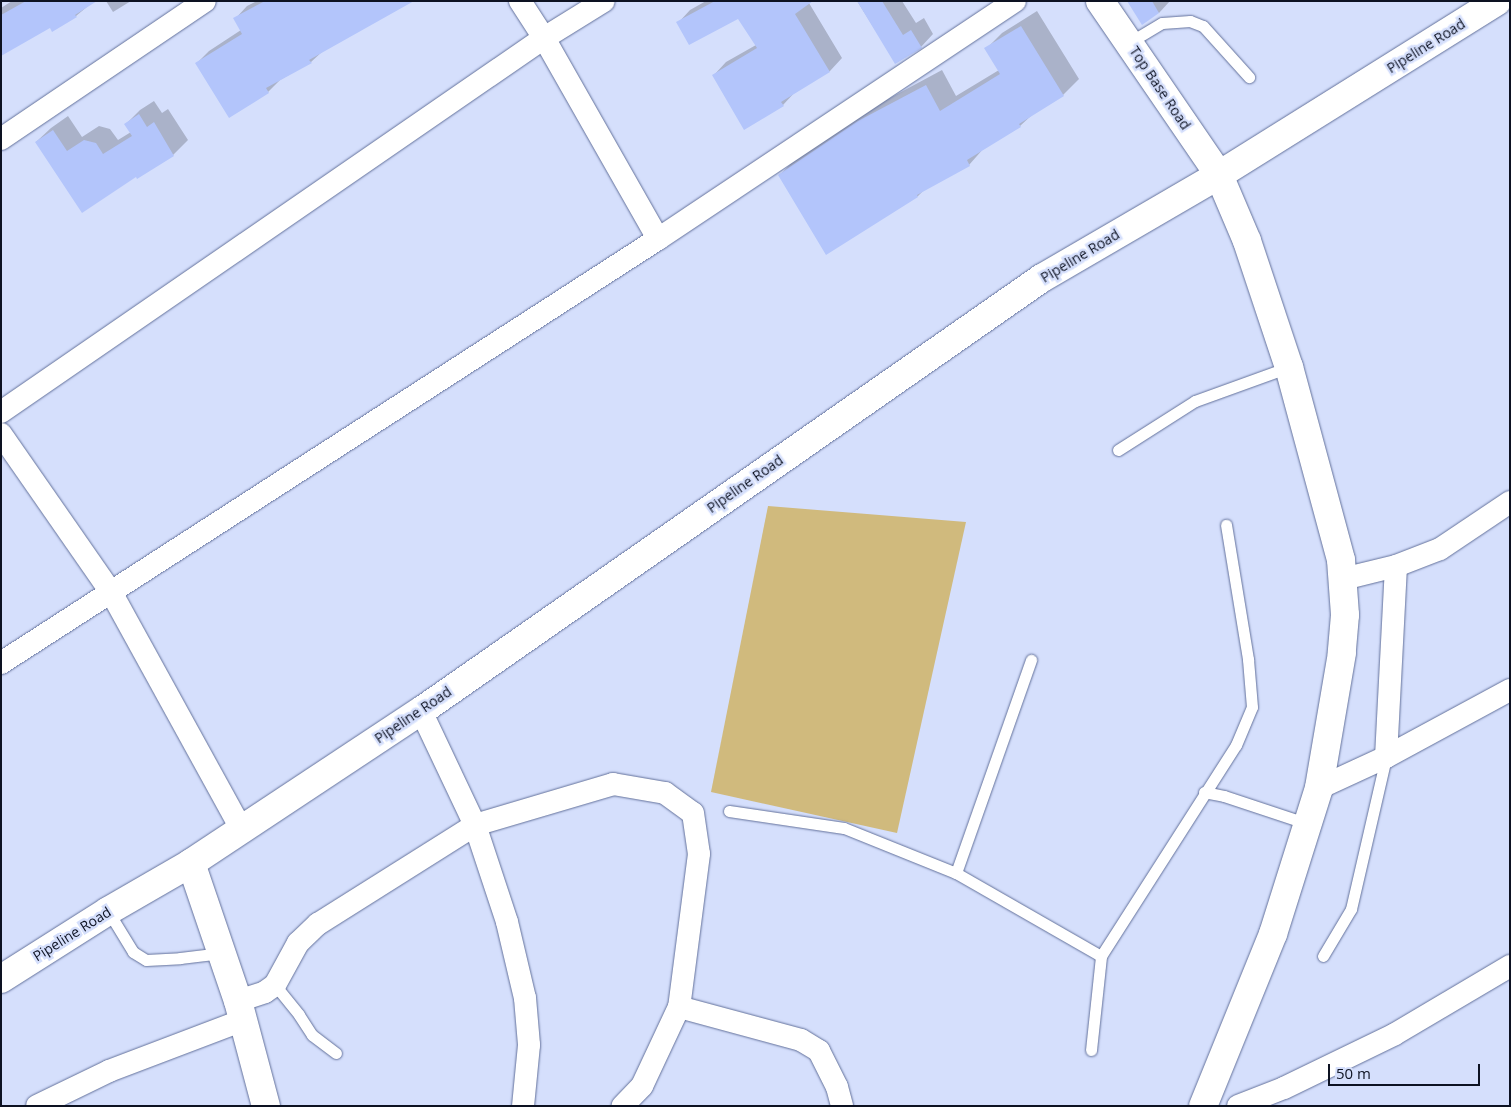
<!DOCTYPE html>
<html>
<head>
<meta charset="utf-8">
<style>
	body { margin:0 }
	#map { position:relative; width:1511px; height:1107px; overflow:hidden; background:#d5dffc; font-family:"Open Sans",sans-serif }
	div>[style] { position:absolute }
	.green>* { inset:0; background:#d0ba7d }
	.shadow>* { inset:0; background:#0003 }
	.building>* { inset:0; background:#b3c5fb }
	.roads { filter:drop-shadow(0 0 1px #63719b) drop-shadow(0 0 1px #63719b) }
	.service>* { height:11px; margin:-5.5px; padding:0 5.5px; transform-origin:5.5px; border-radius:5.5px; background:#fff }
	.minor>* { height:22px; margin:-11px; padding:0 11px; transform-origin:11px; border-radius:11px; background:#fff }
	.tertiary>* { height:28px; margin:-14px; padding:0 14px; transform-origin:14px; border-radius:14px; background:#fff }
	span { translate:-50% -50%; white-space:nowrap; text-align:center; line-height:1.15; -webkit-text-stroke:5px #d5dffc; paint-order:stroke }
	.street-label { font-size:14px; color:#0d1222 }
	.frame { position:absolute; inset:0; border:2px solid #0d1222; pointer-events:none }
	.scale { position:absolute; left:1328px; top:1064px; width:152px; height:22px; box-sizing:border-box; border:2px solid #0d1222; border-top:0; padding-left:6px; font-size:15px; line-height:18px; white-space:nowrap; color:#0d1222; -webkit-text-stroke:4px #d5dffc; paint-order:stroke }
</style>
</head>
<body>
<div id="map">
	<div class="green">
		<div style="clip-path:polygon(768px 506px,966px 522px,897px 833px,711px 792px)"></div>
	</div>
	<div class="shadow">
		<div style="clip-path:polygon(12px 1px,94px 1px,76px 16px,50px 26px,1px 55px,1px 8px)"></div>
		<div style="clip-path:polygon(106px 1px,131px 1px,113px 12px)"></div>
		<div style="clip-path:polygon(257px 1px,405px 1px,324px 50px,311px 62px,280px 80px,268px 92px,197px 63px,209px 51px,241px 30px,235px 19px,247px 6px)"></div>
		<div style="clip-path:polygon(706px 1px,811px 1px,809px 3px,842px 58px,830px 71px,796px 91px,783px 105px,745px 128px,714px 75px,726px 62px,756px 45px,739px 17px,678px 23px,690px 10px)"></div>
		<div style="clip-path:polygon(857px 1px,902px 1px,916px 23px,924px 18px,933px 34px,921px 47px,896px 63px)"></div>
		<div style="clip-path:polygon(1129px 1px,1170px 1px,1159px 13px)"></div>
		<div style="clip-path:polygon(1037px 11px,1079px 79px,1063px 95px,1033px 114px,1020px 126px,984px 148px,969px 165px,924px 190px,918px 196px,827px 253px,780px 175px,795px 159px,875px 106px,942px 70px,956px 96px,999px 70px,986px 49px,1002px 33px)"></div>
		<div style="clip-path:polygon(154px 101px,162px 113px,168px 109px,188px 140px,173px 155px,137px 177px,36px 142px,51px 128px,68px 116px,82px 137px,99px 126px,110px 129px,118px 140px,131px 132px,126px 124px,140px 110px)"></div>
	</div>
	<div class="building">
		<div style="clip-path:polygon(26px 1px,97px 1px,75px 15px,77px 17px,52px 32px,50px 28px,1px 56px,1px 15px)"></div>
		<div style="clip-path:polygon(265px 1px,414px 1px,309px 60px,312px 63px,266px 88px,269px 93px,229px 118px,195px 63px,242px 34px,233px 18px)"></div>
		<div style="clip-path:polygon(715px 1px,813px 1px,795px 14px,830px 72px,781px 102px,784px 106px,744px 130px,712px 75px,757px 48px,738px 19px,689px 45px,676px 22px)"></div>
		<div style="clip-path:polygon(857px 1px,882px 1px,903px 35px,911px 30px,922px 48px,895px 64px)"></div>
		<div style="clip-path:polygon(1127px 1px,1152px 1px,1159px 13px,1142px 25px)"></div>
		<div style="clip-path:polygon(1021px 26px,1064px 96px,1019px 124px,1021px 127px,967px 160px,970px 166px,917px 195px,918px 197px,826px 255px,778px 175px,858px 121px,926px 85px,940px 111px,1000px 74px,984px 48px)"></div>
		<div style="clip-path:polygon(139px 114px,147px 127px,154px 122px,174px 156px,137px 179px,136px 177px,82px 213px,35px 142px,53px 130px,67px 151px,84px 140px,96px 143px,103px 154px,132px 136px,124px 124px)"></div>
	</div>
	<div class="roads">
		<div class="service">
			<div style="left:1130px;top:42px;width:37px;rotate:-31deg"></div>
			<div style="left:1162px;top:23px;width:28px;rotate:-4deg"></div>
			<div style="left:1190px;top:21px;width:14px;rotate:21deg"></div>
			<div style="left:1203px;top:26px;width:69px;rotate:48deg"></div>
			<div style="left:1118px;top:450px;width:91px;rotate:-32.5deg"></div>
			<div style="left:1195px;top:401px;width:100px;rotate:-19.9deg"></div>
			<div style="left:1204px;top:792px;width:20px;rotate:11deg"></div>
			<div style="left:1224px;top:796px;width:89px;rotate:18.4deg"></div>
			<div style="left:729px;top:811px;width:116px;rotate:8.4deg"></div>
			<div style="left:844px;top:828px;width:121px;rotate:21.9deg"></div>
			<div style="left:956px;top:873px;width:167px;rotate:29.8deg"></div>
			<div style="left:956px;top:873px;width:226px;rotate:-70.6deg"></div>
			<div style="left:108px;top:911px;width:48px;rotate:58.6deg"></div>
			<div style="left:133px;top:952px;width:15px;rotate:32deg"></div>
			<div style="left:146px;top:960px;width:34px;rotate:-3deg"></div>
			<div style="left:180px;top:958px;width:42px;rotate:-6.8deg"></div>
			<div style="left:1323px;top:956px;width:55px;rotate:-59.2deg"></div>
			<div style="left:1351px;top:909px;width:156px;rotate:-77deg"></div>
			<div style="left:275px;top:985px;width:38px;rotate:51deg"></div>
			<div style="left:299px;top:1015px;width:24px;rotate:57deg"></div>
			<div style="left:312px;top:1035px;width:30px;rotate:37deg"></div>
			<div style="left:1091px;top:1050px;width:95px;rotate:-83.9deg"></div>
			<div style="left:1101px;top:956px;width:250px;rotate:-57.4deg"></div>
			<div style="left:1236px;top:745px;width:41px;rotate:-67.2deg"></div>
			<div style="left:1252px;top:707px;width:48px;rotate:-94.8deg"></div>
			<div style="left:1248px;top:659px;width:136px;rotate:-99.3deg"></div>
		</div>
		<div class="minor">
			<div style="left:520px;top:1px;width:44px;rotate:57deg"></div>
			<div style="left:544px;top:38px;width:231px;rotate:60.4deg"></div>
			<div style="left:1px;top:139px;width:246px;rotate:-34.1deg"></div>
			<div style="left:1px;top:412px;width:659px;rotate:-34.56deg"></div>
			<div style="left:544px;top:38px;width:70px;rotate:-31.7deg"></div>
			<div style="left:1px;top:434px;width:193px;rotate:55.2deg"></div>
			<div style="left:111px;top:592px;width:269px;rotate:61.2deg"></div>
			<div style="left:1343px;top:579px;width:55px;rotate:-13.8deg"></div>
			<div style="left:1px;top:663px;width:782px;rotate:-32.84deg"></div>
			<div style="left:658px;top:239px;width:429px;rotate:-33.7deg"></div>
			<div style="left:421px;top:711px;width:126px;rotate:64.7deg"></div>
			<div style="left:475px;top:825px;width:102px;rotate:71.7deg"></div>
			<div style="left:507px;top:922px;width:78px;rotate:76.7deg"></div>
			<div style="left:525px;top:998px;width:47px;rotate:85.1deg"></div>
			<div style="left:529px;top:1045px;width:61px;rotate:95.6deg"></div>
			<div style="left:1386px;top:757px;width:191px;rotate:-87deg"></div>
			<div style="left:1396px;top:566px;width:47px;rotate:-21.1deg"></div>
			<div style="left:1440px;top:549px;width:84px;rotate:-33.9deg"></div>
			<div style="left:1319px;top:788px;width:74px;rotate:-24.8deg"></div>
			<div style="left:1386px;top:757px;width:141px;rotate:-28.4deg"></div>
			<div style="left:238px;top:1001px;width:28px;rotate:-18deg"></div>
			<div style="left:265px;top:992px;width:12px;rotate:-35deg"></div>
			<div style="left:275px;top:985px;width:48px;rotate:-61.3deg"></div>
			<div style="left:298px;top:943px;width:28px;rotate:-44deg"></div>
			<div style="left:318px;top:924px;width:186px;rotate:-32.2deg"></div>
			<div style="left:475px;top:825px;width:144px;rotate:-16.5deg"></div>
			<div style="left:613px;top:784px;width:53px;rotate:9.8deg"></div>
			<div style="left:665px;top:793px;width:34px;rotate:36deg"></div>
			<div style="left:693px;top:813px;width:41px;rotate:81.7deg"></div>
			<div style="left:699px;top:854px;width:154px;rotate:97.4deg"></div>
			<div style="left:679px;top:1007px;width:87px;rotate:115.1deg"></div>
			<div style="left:642px;top:1086px;width:28px;rotate:134deg"></div>
			<div style="left:679px;top:1007px;width:126px;rotate:15.1deg"></div>
			<div style="left:801px;top:1040px;width:21px;rotate:31deg"></div>
			<div style="left:819px;top:1051px;width:40px;rotate:63.4deg"></div>
			<div style="left:837px;top:1087px;width:20px;rotate:75deg"></div>
			<div style="left:37px;top:1106px;width:80px;rotate:-25.9deg"></div>
			<div style="left:109px;top:1071px;width:143px;rotate:-20.8deg"></div>
			<div style="left:1238px;top:1106px;width:49px;rotate:-21.4deg"></div>
			<div style="left:1284px;top:1088px;width:123px;rotate:-25.9deg"></div>
			<div style="left:1395px;top:1034px;width:134px;rotate:-30.6deg"></div>
		</div>
		<div class="tertiary">
			<div style="left:1100px;top:1px;width:211px;rotate:55.6deg"></div>
			<div style="left:1219px;top:175px;width:72px;rotate:67deg"></div>
			<div style="left:1247px;top:241px;width:133px;rotate:71.6deg"></div>
			<div style="left:1289px;top:367px;width:200px;rotate:74.9deg"></div>
			<div style="left:1341px;top:560px;width:55px;rotate:85.8deg"></div>
			<div style="left:1345px;top:615px;width:38px;rotate:95deg"></div>
			<div style="left:1342px;top:653px;width:137px;rotate:99.7deg"></div>
			<div style="left:1319px;top:788px;width:153px;rotate:107.5deg"></div>
			<div style="left:1273px;top:934px;width:186px;rotate:112.1deg"></div>
			<div style="left:191px;top:863px;width:146px;rotate:71.2deg"></div>
			<div style="left:238px;top:1001px;width:109px;rotate:75.1deg"></div>
			<div style="left:1px;top:979px;width:127px;rotate:-32.4deg"></div>
			<div style="left:108px;top:911px;width:96px;rotate:-30deg"></div>
			<div style="left:191px;top:863px;width:276px;rotate:-33.5deg"></div>
			<div style="left:421px;top:711px;width:757px;rotate:-34.89deg"></div>
			<div style="left:1042px;top:278px;width:205px;rotate:-30.2deg"></div>
			<div style="left:1219px;top:175px;width:328px;rotate:-32deg"></div>
		</div>
	</div>
	<div class="street-label">
		<span style="left:1426px;top:46px;rotate:-32deg">Pipeline Road</span>
		<span style="left:1160px;top:88px;rotate:56deg">Top Base Road</span>
		<span style="left:1080px;top:256px;rotate:-31deg">Pipeline Road</span>
		<span style="left:745px;top:484px;rotate:-35deg">Pipeline Road</span>
		<span style="left:413px;top:715px;rotate:-34deg">Pipeline Road</span>
		<span style="left:72px;top:934px;rotate:-32deg">Pipeline Road</span>
	</div>
	<div class="frame"></div>
	<div class="scale">50 m</div>
</div>
</body>
</html>
